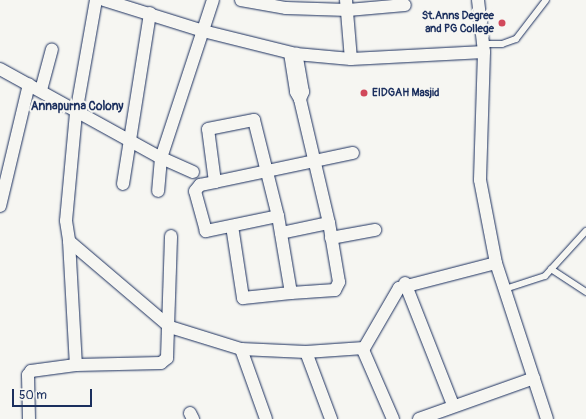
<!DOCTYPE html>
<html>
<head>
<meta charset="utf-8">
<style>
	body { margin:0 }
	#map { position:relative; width:586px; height:419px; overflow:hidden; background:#f6f6f2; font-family:Pangolin,sans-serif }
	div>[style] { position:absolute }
	.roads { filter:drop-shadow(0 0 1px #1b2f5e) drop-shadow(0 0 1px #1b2f5e) }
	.lane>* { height:6px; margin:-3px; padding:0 3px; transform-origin:3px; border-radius:3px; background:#f6f6f2 }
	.street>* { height:12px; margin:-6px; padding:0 6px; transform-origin:6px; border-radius:6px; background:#f6f6f2 }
	.dots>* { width:11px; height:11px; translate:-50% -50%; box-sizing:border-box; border:2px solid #f6f6f2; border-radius:50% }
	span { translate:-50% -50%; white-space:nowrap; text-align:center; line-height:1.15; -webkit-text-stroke:4px #f6f6f2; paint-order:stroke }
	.poi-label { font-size:11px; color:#1b2f5e; font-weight:700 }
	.right { translate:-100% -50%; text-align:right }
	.left { translate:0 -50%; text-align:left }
	.neighbourhood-label { font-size:12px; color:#1b2f5e; font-weight:700 }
	.scale { position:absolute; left:12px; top:389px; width:80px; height:18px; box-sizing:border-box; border:2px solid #1b2f5e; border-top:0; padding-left:5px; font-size:12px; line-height:14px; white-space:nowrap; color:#1b2f5e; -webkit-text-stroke:3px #f6f6f2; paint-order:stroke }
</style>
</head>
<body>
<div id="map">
	<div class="roads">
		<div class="lane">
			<div style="left:483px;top:44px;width:19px"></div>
			<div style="left:502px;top:44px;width:15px;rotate:-20deg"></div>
			<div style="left:516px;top:39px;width:49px;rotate:-52.4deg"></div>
			<div style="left:551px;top:269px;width:42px;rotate:33.3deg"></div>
			<div style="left:505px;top:289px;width:42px;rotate:-18deg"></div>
			<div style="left:545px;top:276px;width:61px;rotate:-47.7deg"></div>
		</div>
		<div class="street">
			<div style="left:96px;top:0;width:115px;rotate:100deg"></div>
			<div style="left:76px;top:113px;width:108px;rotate:95.3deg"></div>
			<div style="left:66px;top:221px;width:20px;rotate:81deg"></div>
			<div style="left:69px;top:241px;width:133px;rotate:40.4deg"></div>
			<div style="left:170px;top:327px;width:74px;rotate:17.2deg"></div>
			<div style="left:241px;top:349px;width:65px;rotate:2.6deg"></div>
			<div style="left:306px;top:352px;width:58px;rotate:-3.9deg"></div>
			<div style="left:104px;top:0;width:104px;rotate:17.4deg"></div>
			<div style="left:203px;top:31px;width:96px;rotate:13.9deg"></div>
			<div style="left:296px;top:54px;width:55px;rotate:5.2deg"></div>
			<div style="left:351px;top:59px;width:133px;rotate:-3deg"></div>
			<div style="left:241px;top:0;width:46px;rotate:10.1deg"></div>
			<div style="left:286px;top:8px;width:62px;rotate:1.8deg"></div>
			<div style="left:348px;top:10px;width:57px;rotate:-5deg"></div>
			<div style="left:346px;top:0;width:59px;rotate:85.2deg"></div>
			<div style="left:478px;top:0;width:52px;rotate:83.4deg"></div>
			<div style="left:484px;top:52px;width:128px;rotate:91.8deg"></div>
			<div style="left:480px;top:180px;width:85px;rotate:79.1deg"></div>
			<div style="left:496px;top:263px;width:164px;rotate:71.9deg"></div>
			<div style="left:290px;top:53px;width:39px;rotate:81deg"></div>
			<div style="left:296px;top:92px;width:8px;rotate:60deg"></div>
			<div style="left:300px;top:99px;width:8px;rotate:-67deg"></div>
			<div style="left:303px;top:92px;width:39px;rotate:-100deg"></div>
			<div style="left:0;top:69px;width:184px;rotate:28.9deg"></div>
			<div style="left:161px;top:158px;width:33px;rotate:95deg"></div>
			<div style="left:41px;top:90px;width:42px;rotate:-75deg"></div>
			<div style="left:193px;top:172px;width:35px;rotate:-156deg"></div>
			<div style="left:161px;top:158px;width:166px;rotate:-71.8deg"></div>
			<div style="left:215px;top:182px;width:141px;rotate:-11.9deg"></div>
			<div style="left:123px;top:184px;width:173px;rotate:-81deg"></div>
			<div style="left:0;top:206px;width:125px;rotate:-76.6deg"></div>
			<div style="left:278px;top:216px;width:74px;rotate:168.2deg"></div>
			<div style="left:206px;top:231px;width:41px;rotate:-105.4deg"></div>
			<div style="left:195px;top:191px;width:8px;rotate:-50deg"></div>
			<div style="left:200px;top:185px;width:15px;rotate:-11deg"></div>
			<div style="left:215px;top:182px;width:53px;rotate:-97.5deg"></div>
			<div style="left:208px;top:129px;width:47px;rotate:-11.1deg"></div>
			<div style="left:254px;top:120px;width:99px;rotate:76deg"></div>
			<div style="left:278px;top:216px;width:78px;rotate:80.4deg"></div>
			<div style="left:291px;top:293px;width:44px;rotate:-3.9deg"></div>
			<div style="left:335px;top:290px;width:9px;rotate:-63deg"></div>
			<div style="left:339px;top:282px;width:60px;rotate:-99.6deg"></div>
			<div style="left:329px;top:223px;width:127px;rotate:-103.2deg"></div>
			<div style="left:232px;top:226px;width:73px;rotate:81.3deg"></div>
			<div style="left:243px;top:298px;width:48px;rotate:-5.9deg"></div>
			<div style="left:281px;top:233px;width:49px;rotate:-11.8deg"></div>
			<div style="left:331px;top:238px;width:45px;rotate:-10.3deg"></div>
			<div style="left:69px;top:241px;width:124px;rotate:86.8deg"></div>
			<div style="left:405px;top:283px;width:131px;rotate:68.5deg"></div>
			<div style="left:241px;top:349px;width:74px;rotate:70.3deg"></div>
			<div style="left:306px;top:352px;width:72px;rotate:69.5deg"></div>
			<div style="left:190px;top:413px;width:7px;rotate:63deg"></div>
			<div style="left:29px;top:419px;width:44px;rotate:-91.3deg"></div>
			<div style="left:28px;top:375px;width:5px;rotate:-53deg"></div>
			<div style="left:31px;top:371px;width:45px;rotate:-7.6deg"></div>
			<div style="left:76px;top:365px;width:85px;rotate:-1.3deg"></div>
			<div style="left:161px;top:363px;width:8px;rotate:-40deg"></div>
			<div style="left:167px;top:358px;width:122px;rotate:-88.1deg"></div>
			<div style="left:393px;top:419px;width:75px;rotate:-113.5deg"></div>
			<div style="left:363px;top:350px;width:72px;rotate:-59.9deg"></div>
			<div style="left:399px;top:288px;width:100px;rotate:-14.5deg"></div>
			<div style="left:419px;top:419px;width:122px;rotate:-19.6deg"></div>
		</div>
	</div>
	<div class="dots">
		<div style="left:502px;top:23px;background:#d1495b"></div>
		<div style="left:364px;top:93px;background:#d1495b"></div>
	</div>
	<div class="poi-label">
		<span class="right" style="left:494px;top:23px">St.Anns Degree<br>and PG College</span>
		<span class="left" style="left:372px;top:93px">EIDGAH Masjid</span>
	</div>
	<div class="neighbourhood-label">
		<span style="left:77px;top:107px">Annapurna Colony</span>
	</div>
	<div class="scale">50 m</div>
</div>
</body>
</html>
